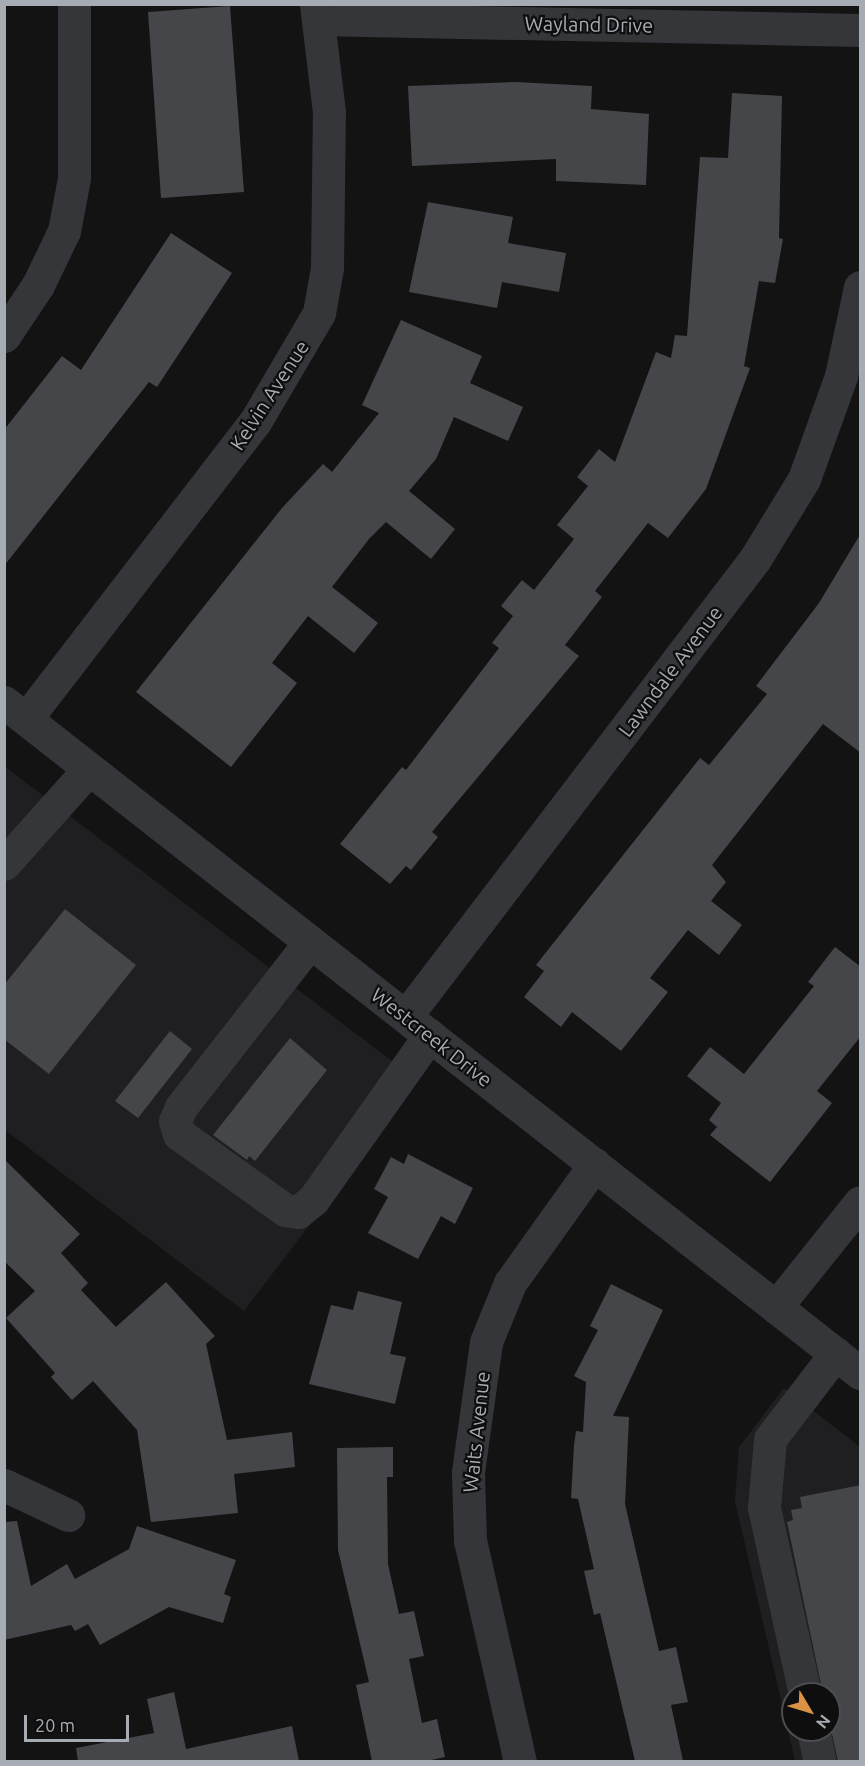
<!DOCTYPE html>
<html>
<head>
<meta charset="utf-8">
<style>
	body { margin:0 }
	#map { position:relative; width:865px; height:1766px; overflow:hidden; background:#131314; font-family:Ubuntu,sans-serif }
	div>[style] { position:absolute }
	.built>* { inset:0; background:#1f1f21 }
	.building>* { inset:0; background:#454649 }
	.minor>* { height:33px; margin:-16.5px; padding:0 16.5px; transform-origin:16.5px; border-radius:16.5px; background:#343639 }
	span { translate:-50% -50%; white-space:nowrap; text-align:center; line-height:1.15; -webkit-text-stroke:4.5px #0e0e0f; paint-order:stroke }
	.street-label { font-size:20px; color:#a6acb3 }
	.frame { position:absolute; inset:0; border:6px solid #a6acb3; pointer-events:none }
	.north { position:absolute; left:781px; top:1682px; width:60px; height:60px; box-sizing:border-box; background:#0e0e0f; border:2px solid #4b4d51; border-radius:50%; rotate:128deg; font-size:16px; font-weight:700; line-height:24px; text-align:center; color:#a6acb3 }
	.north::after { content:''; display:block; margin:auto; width:21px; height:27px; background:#db9244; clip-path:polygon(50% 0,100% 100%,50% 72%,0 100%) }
	.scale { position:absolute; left:24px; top:1715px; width:105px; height:27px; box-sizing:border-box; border:3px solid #a6acb3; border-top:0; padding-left:8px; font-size:18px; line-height:21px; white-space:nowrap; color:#a6acb3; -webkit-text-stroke:4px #0e0e0f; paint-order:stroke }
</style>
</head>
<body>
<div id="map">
	<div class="built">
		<div style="clip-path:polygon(4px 766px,413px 1077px,379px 1134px,244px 1311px,5px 1130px)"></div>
		<div style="clip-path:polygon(evenodd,784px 1388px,860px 1447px,860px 1761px,795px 1761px,735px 1501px,739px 1447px,784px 1388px,793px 1694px,829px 1694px,829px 1730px,793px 1730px,793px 1694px)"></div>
	</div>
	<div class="building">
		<div style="clip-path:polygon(230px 6px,244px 192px,161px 198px,148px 12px)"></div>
		<div style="clip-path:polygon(516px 82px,592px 86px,591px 109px,649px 114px,646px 185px,556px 181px,556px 159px,412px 166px,408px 86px)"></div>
		<div style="clip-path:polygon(732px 93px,782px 96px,779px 238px,783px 239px,775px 283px,759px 281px,744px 366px,750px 368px,706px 489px,668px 538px,648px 523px,595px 591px,602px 597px,565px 645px,579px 656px,432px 832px,438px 837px,411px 870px,406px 866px,390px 884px,340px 844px,402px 767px,406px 770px,499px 648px,492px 643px,513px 616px,501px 606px,522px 580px,534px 590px,574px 539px,557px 525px,588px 486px,577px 477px,599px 449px,615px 462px,656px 352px,671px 358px,675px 335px,687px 336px,700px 157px,728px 158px)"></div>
		<div style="clip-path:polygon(428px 202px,513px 217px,508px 243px,566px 253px,559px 292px,502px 282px,497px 308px,409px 292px)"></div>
		<div style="clip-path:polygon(171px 233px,232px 273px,157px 387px,149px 382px,4px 566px,4px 430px,62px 356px,81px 370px)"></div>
		<div style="clip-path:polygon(401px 320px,482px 356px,470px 383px,523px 407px,508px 441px,454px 417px,436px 459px,409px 491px,455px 529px,431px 559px,386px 522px,369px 539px,332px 587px,378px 623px,354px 653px,308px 616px,272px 663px,297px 683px,231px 767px,136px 692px,282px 508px,323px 464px,332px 472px,379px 413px,362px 405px)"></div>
		<div style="clip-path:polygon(861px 533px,861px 753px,823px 724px,712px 865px,726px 882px,711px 901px,742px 925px,719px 955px,688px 930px,650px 978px,668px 992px,621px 1051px,572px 1012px,561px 1027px,524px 997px,544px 971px,536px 965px,700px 758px,709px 765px,767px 694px,756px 686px,819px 603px)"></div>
		<div style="clip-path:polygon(65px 909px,136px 965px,49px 1074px,4px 1039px,4px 985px)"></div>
		<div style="clip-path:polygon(835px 947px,861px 967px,861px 1036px,817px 1091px,832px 1103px,770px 1182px,710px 1135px,717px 1127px,709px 1120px,721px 1103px,687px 1076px,710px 1047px,744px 1074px,814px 986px,808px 982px)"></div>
		<div style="clip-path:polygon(170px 1031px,192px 1049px,138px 1118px,115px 1101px)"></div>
		<div style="clip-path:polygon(290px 1038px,327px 1070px,255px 1161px,249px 1156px,247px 1160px,213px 1135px)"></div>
		<div style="clip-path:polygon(408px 1154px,473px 1188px,455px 1224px,441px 1216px,418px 1259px,368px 1233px,388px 1197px,374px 1189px,391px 1157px,404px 1164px)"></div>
		<div style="clip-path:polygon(4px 1159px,80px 1234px,61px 1253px,88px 1283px,81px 1290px,116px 1327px,166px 1282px,215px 1336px,206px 1344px,227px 1440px,292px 1432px,295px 1467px,234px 1474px,238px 1513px,151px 1522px,137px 1430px,93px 1381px,72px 1400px,51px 1377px,55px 1373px,6px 1318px,35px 1291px,4px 1261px)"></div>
		<div style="clip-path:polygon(611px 1284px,663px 1310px,613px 1416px,629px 1417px,625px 1504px,659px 1651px,676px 1647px,688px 1702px,671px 1705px,683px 1761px,635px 1761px,600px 1613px,594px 1615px,584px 1571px,594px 1569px,578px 1499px,571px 1498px,574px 1445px,576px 1431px,583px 1432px,586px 1382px,574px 1376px,598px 1330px,590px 1326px)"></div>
		<div style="clip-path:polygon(358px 1291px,402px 1302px,390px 1354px,406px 1357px,395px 1404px,309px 1384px,331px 1305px,353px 1310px)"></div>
		<div style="clip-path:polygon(393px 1447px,393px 1477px,387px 1477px,388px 1564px,399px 1614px,414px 1611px,424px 1656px,409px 1659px,422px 1723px,437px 1719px,445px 1757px,426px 1761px,372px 1761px,356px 1685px,369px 1682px,338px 1550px,337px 1448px)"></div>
		<div style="clip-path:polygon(861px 1485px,861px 1761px,838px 1761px,829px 1721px,829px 1694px,823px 1694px,787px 1522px,793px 1520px,791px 1510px,802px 1508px,800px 1497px)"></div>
		<div style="clip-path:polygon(17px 1521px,31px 1586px,67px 1564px,75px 1579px,129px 1549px,137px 1526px,236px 1560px,224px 1594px,231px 1597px,223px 1623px,169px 1607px,100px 1645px,88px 1624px,75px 1631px,71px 1625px,4px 1640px,4px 1522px)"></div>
		<div style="clip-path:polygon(174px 1692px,186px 1749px,292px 1726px,299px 1761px,78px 1761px,76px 1748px,154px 1733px,147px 1699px)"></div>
	</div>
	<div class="minor">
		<div style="left:318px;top:19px;width:542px;rotate:1.16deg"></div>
		<div style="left:4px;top:336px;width:61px;rotate:-56.3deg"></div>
		<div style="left:38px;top:285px;width:60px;rotate:-64.3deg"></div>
		<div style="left:64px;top:231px;width:54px;rotate:-79.3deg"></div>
		<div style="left:74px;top:178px;width:174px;rotate:-90deg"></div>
		<div style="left:4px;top:702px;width:1088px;rotate:38.09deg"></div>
		<div style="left:26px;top:719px;width:375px;rotate:-52.4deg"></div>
		<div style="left:255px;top:422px;width:126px;rotate:-59.6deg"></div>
		<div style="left:319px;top:313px;width:46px;rotate:-79.9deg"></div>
		<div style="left:327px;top:268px;width:156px;rotate:-89.3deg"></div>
		<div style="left:329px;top:112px;width:109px;rotate:-96.9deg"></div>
		<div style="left:4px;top:864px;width:127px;rotate:-48.2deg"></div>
		<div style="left:310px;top:942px;width:209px;rotate:128deg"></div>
		<div style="left:181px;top:1107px;width:15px;rotate:113deg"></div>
		<div style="left:175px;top:1121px;width:14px;rotate:73deg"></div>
		<div style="left:179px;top:1134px;width:130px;rotate:35.6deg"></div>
		<div style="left:285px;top:1210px;width:13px;rotate:9deg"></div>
		<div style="left:298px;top:1212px;width:19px;rotate:-39deg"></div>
		<div style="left:313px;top:1200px;width:202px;rotate:-54.7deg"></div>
		<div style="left:406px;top:1016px;width:575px;rotate:-52.63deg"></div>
		<div style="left:755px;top:559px;width:94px;rotate:-58.5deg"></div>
		<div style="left:804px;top:479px;width:109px;rotate:-70.2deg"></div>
		<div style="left:841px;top:376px;width:91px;rotate:-77.9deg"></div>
		<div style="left:776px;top:1307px;width:134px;rotate:-51.3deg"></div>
		<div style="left:4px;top:1485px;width:71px;rotate:25.1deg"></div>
		<div style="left:805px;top:1694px;width:190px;rotate:-102.4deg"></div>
		<div style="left:764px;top:1508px;width:69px;rotate:-85deg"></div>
		<div style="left:770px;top:1439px;width:108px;rotate:-52.5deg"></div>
		<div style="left:813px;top:1730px;width:33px;rotate:78deg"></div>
		<div style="left:520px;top:1762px;width:227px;rotate:-102.7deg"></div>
		<div style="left:470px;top:1541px;width:69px;rotate:-91.7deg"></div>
		<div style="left:468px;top:1472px;width:131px;rotate:-82.1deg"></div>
		<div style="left:486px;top:1342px;width:64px;rotate:-67.9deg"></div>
		<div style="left:510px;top:1283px;width:146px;rotate:-54.5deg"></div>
	</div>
	<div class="street-label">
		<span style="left:589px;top:24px;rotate:1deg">Wayland Drive</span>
		<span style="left:269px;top:395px;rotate:-57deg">Kelvin Avenue</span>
		<span style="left:670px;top:671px;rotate:-53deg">Lawndale Avenue</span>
		<span style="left:432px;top:1037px;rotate:38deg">Westcreek Drive</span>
		<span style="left:476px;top:1432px;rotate:-84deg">Waits Avenue</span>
	</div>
	<div class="frame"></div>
	<div class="north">N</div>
	<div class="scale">20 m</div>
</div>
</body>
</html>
